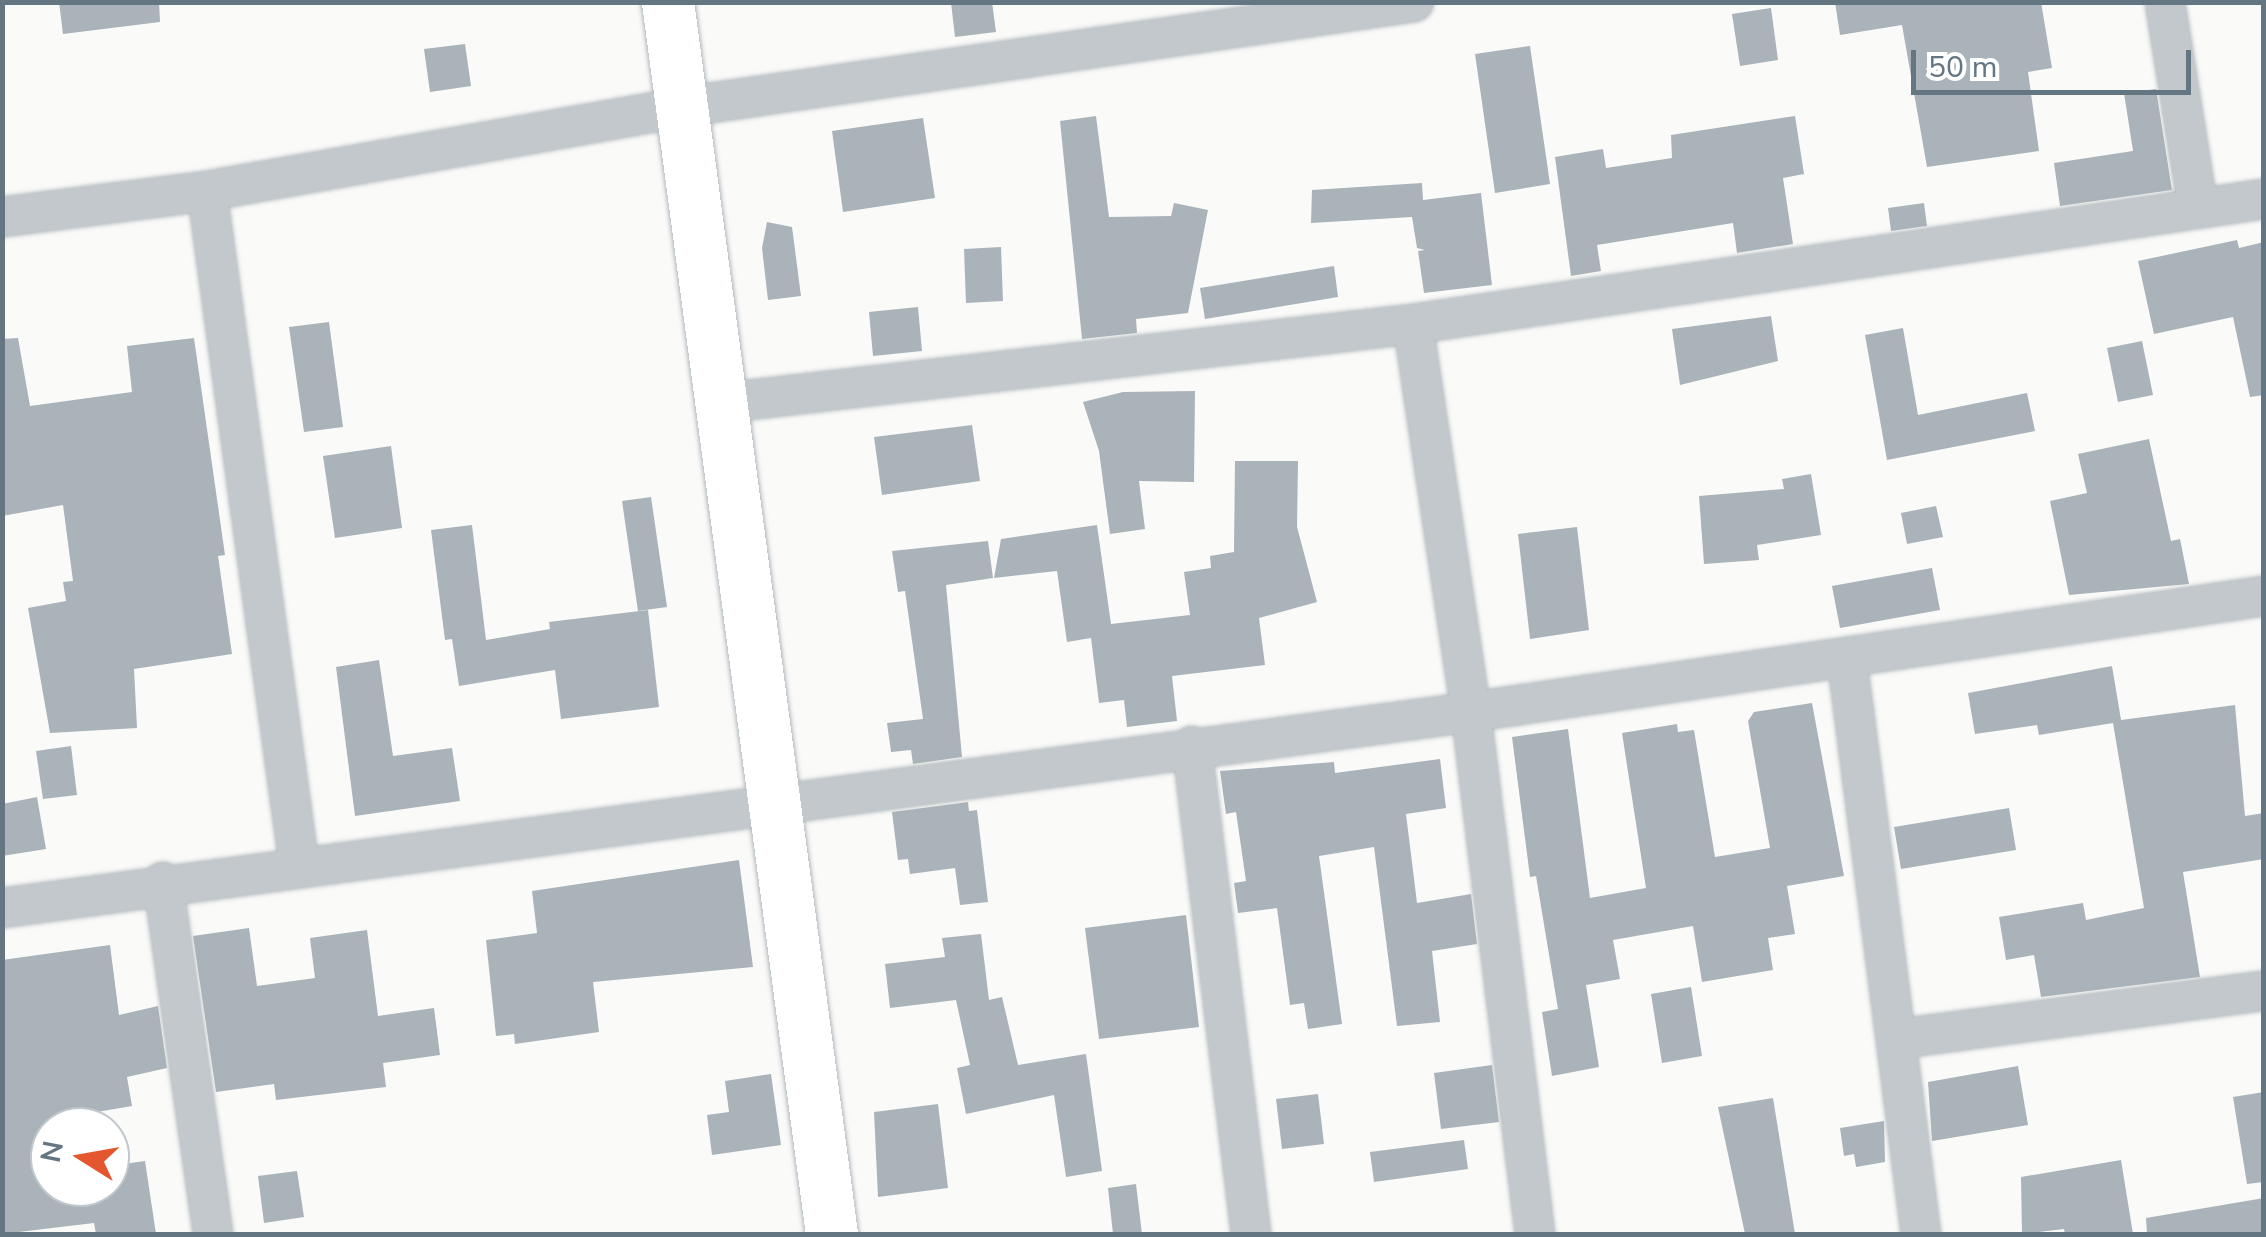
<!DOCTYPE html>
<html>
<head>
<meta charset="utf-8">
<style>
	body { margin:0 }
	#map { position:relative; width:2266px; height:1237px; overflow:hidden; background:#fafaf8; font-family:"Nunito Sans",sans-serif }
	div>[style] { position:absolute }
	.building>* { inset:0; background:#aab3b9 }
	.roads { filter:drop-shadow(0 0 2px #b3babf) drop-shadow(0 0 2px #b3babf) }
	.street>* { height:38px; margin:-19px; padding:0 19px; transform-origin:19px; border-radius:19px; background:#c3c8cc }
	.secondary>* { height:52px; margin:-26px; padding:0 26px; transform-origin:26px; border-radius:26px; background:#fff }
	span { translate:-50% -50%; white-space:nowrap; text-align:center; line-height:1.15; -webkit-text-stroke:10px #fff; paint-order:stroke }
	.frame { position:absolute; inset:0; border:5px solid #657683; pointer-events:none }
	.north { position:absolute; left:30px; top:1107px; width:100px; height:100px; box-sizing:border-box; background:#fff; border:2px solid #c1c8cd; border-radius:50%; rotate:281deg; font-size:28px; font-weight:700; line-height:40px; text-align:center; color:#657683 }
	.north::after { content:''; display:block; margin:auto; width:35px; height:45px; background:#e4572e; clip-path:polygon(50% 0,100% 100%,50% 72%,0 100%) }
	.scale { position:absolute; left:1911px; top:50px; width:280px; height:45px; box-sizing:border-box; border:5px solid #657683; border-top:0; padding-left:12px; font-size:30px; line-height:35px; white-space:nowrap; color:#657683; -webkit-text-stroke:8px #fff; paint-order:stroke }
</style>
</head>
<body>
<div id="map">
	<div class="building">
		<div style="clip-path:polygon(59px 2px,159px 2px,160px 22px,63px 34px)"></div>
		<div style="clip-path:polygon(951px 2px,992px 2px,996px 32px,955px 37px)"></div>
		<div style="clip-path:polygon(1835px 2px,2041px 2px,2052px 68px,2028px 72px,2039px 151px,1927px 167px,1902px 25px,1840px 35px)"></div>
		<div style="clip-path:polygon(1771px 8px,1778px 60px,1740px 66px,1732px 14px)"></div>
		<div style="clip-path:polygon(465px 44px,471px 86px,430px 92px,424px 49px)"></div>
		<div style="clip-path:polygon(1530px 46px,1550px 184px,1495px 193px,1475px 54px)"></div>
		<div style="clip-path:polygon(2156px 89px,2172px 190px,2060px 206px,2054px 163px,2133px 151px,2124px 93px)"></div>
		<div style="clip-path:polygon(1096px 116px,1109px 217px,1171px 216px,1174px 203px,1208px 210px,1188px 313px,1136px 319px,1137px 333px,1082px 339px,1060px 121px)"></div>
		<div style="clip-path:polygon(1795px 116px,1804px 174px,1783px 178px,1793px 244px,1737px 253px,1733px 223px,1597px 245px,1601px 271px,1571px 276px,1555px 157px,1603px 149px,1606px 168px,1672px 158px,1671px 135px)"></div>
		<div style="clip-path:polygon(923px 118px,935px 198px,843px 212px,832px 131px)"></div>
		<div style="clip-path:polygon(1422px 183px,1423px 200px,1481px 193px,1492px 285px,1424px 293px,1418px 251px,1425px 250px,1417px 248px,1412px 217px,1311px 223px,1312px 190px)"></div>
		<div style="clip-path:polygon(1924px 203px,1927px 226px,1891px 231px,1888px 208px)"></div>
		<div style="clip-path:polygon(767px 222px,792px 227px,801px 296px,768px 300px,762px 248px)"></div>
		<div style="clip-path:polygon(2237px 240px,2239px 248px,2264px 242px,2264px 395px,2250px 397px,2233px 317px,2154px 334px,2138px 261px)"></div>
		<div style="clip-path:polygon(1001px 247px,1003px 301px,966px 303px,964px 249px)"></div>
		<div style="clip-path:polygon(1334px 266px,1338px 297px,1205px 319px,1200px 288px)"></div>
		<div style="clip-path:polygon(918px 307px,922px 351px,873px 356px,869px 312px)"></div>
		<div style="clip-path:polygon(1771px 316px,1778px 361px,1680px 385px,1672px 329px)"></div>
		<div style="clip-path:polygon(329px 322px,343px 427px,304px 432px,289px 327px)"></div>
		<div style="clip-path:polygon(1903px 328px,1918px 415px,2027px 393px,2035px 431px,1887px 460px,1865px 335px)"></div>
		<div style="clip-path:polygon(18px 338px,30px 406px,132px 392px,127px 346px,194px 338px,225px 555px,218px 556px,232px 654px,134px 669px,137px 728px,50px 733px,28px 608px,66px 601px,63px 582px,73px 581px,63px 505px,2px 516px,2px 339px)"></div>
		<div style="clip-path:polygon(2142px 341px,2153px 395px,2118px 402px,2107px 348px)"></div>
		<div style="clip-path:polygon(1195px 391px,1194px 482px,1139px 481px,1145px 529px,1110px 534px,1099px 451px,1083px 402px,1123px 392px)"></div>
		<div style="clip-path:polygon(972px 425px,980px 481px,882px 495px,874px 437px)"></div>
		<div style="clip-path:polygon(2149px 439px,2171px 541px,2180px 539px,2189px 584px,2069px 595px,2050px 501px,2087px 493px,2078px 454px)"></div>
		<div style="clip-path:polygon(391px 446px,402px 528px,335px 538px,323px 456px)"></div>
		<div style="clip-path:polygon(1235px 461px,1298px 461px,1297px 527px,1317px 602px,1259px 618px,1265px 665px,1172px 676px,1177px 721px,1127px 727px,1124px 700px,1099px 703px,1091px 638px,1067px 642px,1057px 571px,994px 578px,1001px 539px,1097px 525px,1111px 624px,1190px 615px,1184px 572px,1211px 568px,1210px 556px,1234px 552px)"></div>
		<div style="clip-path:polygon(1811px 474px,1821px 535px,1757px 545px,1759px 560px,1704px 564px,1699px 496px,1784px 489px,1782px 479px)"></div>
		<div style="clip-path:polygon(651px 497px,667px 607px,638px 611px,622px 501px)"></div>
		<div style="clip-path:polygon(1936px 506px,1943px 537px,1907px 544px,1901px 513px)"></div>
		<div style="clip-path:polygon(472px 525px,486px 640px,550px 629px,549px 622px,648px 610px,659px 707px,561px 719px,555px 670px,459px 686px,452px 639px,445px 640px,431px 530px)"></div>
		<div style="clip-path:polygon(1577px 527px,1589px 630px,1530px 639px,1518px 534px)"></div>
		<div style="clip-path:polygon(988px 541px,993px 578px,946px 585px,962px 757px,913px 764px,911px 750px,891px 752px,887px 723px,923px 719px,905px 591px,898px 592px,892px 551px)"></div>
		<div style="clip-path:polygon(1932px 568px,1940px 610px,1840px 628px,1832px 586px)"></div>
		<div style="clip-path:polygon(379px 660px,393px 756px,452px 748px,460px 801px,355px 816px,336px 667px)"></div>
		<div style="clip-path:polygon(2112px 666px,2121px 720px,2235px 705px,2245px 816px,2264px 813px,2264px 859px,2183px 872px,2200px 977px,2041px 997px,2034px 955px,2006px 960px,1999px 917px,2083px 903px,2086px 920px,2144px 908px,2113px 723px,2039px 735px,2037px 725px,1975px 734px,1968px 693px)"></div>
		<div style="clip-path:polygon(1812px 703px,1844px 876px,1787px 886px,1795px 934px,1768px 938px,1773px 970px,1702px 982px,1693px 926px,1613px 940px,1620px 979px,1586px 985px,1599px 1067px,1552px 1076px,1542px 1012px,1558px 1009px,1536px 876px,1530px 877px,1512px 737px,1568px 729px,1590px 898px,1646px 888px,1622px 733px,1677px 724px,1678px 732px,1694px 730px,1715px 857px,1770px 848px,1748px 721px,1754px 712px)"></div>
		<div style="clip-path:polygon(71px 746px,77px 795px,43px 799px,36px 751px)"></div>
		<div style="clip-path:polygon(1440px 759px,1446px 808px,1406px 814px,1417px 903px,1471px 894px,1477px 944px,1432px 951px,1440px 1022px,1397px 1026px,1374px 847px,1319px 856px,1342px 1024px,1308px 1029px,1304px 1003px,1290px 1005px,1277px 908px,1238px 913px,1234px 883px,1246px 881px,1236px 812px,1226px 814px,1220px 771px,1334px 762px,1335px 773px)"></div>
		<div style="clip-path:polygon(37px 797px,46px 849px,2px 856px,2px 804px)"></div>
		<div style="clip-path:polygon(968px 802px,969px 811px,977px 810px,988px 902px,960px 905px,955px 868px,910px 874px,908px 859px,898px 860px,892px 812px)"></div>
		<div style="clip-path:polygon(2009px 808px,2016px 850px,1901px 869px,1894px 827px)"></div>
		<div style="clip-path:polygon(739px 860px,753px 967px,593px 982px,599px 1032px,515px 1044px,514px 1034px,496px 1036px,486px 940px,537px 933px,532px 891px)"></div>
		<div style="clip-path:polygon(1186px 915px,1199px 1027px,1099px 1039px,1085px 928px)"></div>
		<div style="clip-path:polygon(249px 928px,257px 986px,315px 978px,310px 938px,367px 930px,378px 1016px,434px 1008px,440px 1055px,383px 1063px,386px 1087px,276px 1100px,274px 1084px,216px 1092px,193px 936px)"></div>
		<div style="clip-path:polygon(981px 934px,989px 1000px,1002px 997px,1018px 1065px,1086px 1054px,1102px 1171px,1066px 1177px,1054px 1095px,966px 1114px,957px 1068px,970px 1065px,956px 1000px,890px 1008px,885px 964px,945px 957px,942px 938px)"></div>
		<div style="clip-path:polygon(110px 945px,119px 1015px,158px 1006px,167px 1068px,127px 1077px,132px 1106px,73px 1116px,75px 1127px,50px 1127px,50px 1187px,110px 1187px,110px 1166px,145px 1161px,156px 1234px,96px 1234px,94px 1223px,2px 1234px,2px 960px)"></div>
		<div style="clip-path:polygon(1691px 987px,1702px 1056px,1662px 1063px,1651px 994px)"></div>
		<div style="clip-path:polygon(1492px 1065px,1499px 1122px,1441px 1129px,1434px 1073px)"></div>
		<div style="clip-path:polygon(2018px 1066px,2028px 1125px,1932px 1141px,1928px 1082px)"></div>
		<div style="clip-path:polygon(771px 1074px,781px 1145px,712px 1155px,707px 1115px,729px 1112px,725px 1081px)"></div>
		<div style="clip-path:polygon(2264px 1092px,2264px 1182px,2247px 1184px,2233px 1097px)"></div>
		<div style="clip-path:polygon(1318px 1094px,1324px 1144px,1282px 1149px,1276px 1099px)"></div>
		<div style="clip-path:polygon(1773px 1098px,1795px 1234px,1745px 1234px,1718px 1107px)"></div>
		<div style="clip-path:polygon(938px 1104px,948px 1188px,878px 1197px,874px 1112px)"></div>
		<div style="clip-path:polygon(1884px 1121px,1885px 1162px,1856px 1167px,1854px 1154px,1844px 1156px,1840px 1128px)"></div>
		<div style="clip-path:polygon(1464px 1140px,1468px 1169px,1374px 1182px,1370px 1152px)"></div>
		<div style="clip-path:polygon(2121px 1160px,2133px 1234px,2065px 1234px,2064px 1229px,2022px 1234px,2021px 1177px)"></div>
		<div style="clip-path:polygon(297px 1171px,304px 1217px,264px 1223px,258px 1176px)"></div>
		<div style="clip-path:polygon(1136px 1184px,1142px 1234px,1113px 1234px,1108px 1188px)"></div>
		<div style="clip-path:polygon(2264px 1198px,2264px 1234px,2147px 1234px,2146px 1218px)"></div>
	</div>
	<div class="roads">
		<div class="street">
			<div style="left:2165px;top:2px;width:208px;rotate:80.9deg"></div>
			<div style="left:207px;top:191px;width:679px;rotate:82.22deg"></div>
			<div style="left:2px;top:217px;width:207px;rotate:-7.2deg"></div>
			<div style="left:207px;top:191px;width:482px;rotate:-10deg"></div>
			<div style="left:682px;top:107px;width:739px;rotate:-8.16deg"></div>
			<div style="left:1413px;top:324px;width:392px;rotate:81.5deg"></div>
			<div style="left:1471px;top:712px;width:526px;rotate:83.01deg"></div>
			<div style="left:722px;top:403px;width:696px;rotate:-6.52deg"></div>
			<div style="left:1413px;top:324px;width:860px;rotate:-8.36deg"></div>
			<div style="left:1847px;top:659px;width:580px;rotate:82.67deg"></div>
			<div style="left:1192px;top:746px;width:492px;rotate:83.1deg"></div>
			<div style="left:163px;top:882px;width:356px;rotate:81.9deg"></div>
			<div style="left:2px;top:908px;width:1482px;rotate:-7.6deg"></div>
			<div style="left:1471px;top:712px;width:801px;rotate:-8.32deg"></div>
			<div style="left:1897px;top:1039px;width:370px;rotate:-7.5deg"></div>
		</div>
		<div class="secondary">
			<div style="left:668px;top:2px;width:1243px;rotate:82.42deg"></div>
		</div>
	</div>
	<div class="frame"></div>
	<div class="north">N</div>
	<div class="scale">50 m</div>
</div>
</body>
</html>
